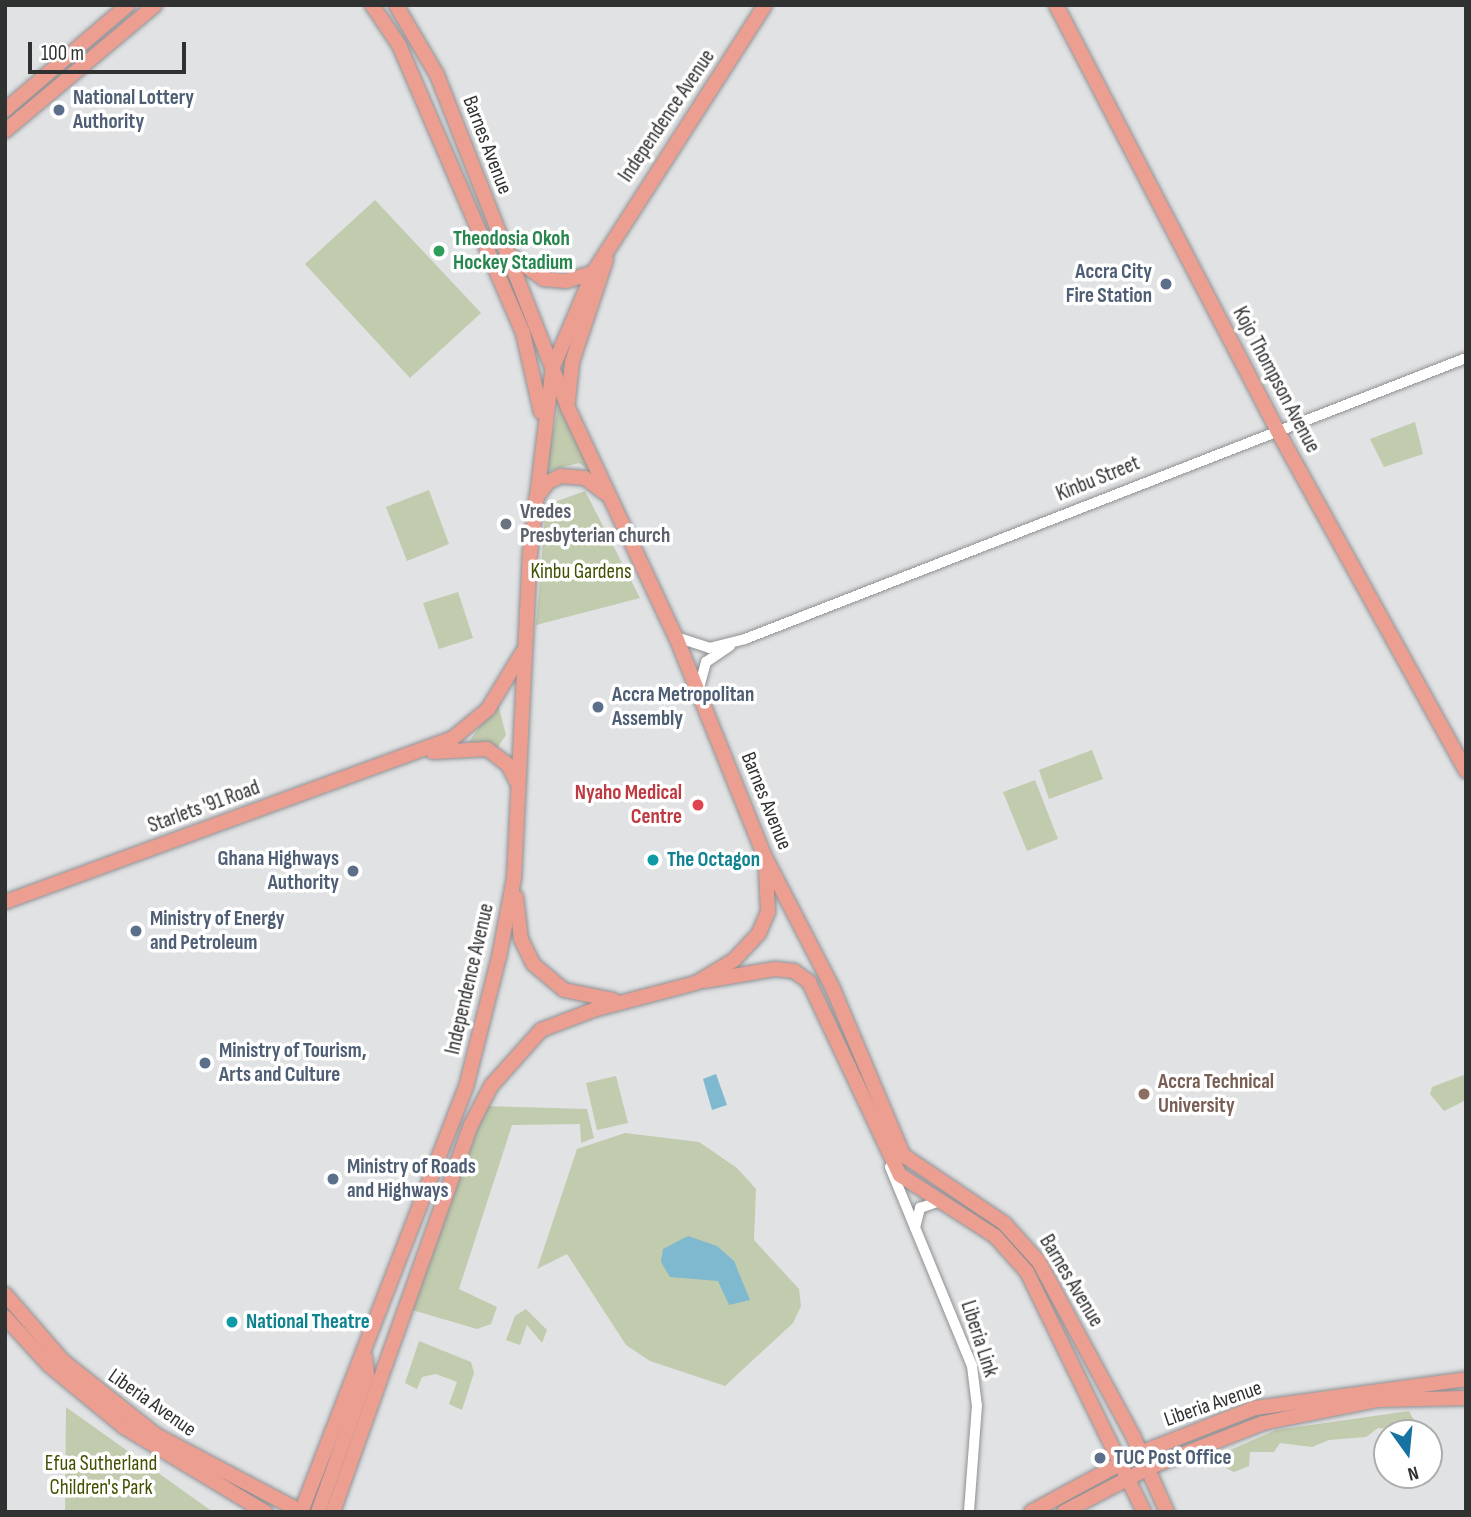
<!DOCTYPE html>
<html>
<head>
<meta charset="utf-8">
<style>
	body { margin:0 }
	#map { position:relative; width:1471px; height:1517px; overflow:hidden; background:#e1e2e4; font-family:"Sofia Sans Condensed",sans-serif }
	div>[style] { position:absolute }
	.green>* { inset:0; background:#c1cbad }
	.water>* { inset:0; background:#7fb9d0 }
	.roads { filter:drop-shadow(0 0 2px #909093) drop-shadow(0 0 2px #909093) }
	.minor>* { height:10px; margin:-5px; padding:0 5px; transform-origin:5px; border-radius:5px; background:#fff }
	.major>* { height:14px; margin:-7px; padding:0 7px; transform-origin:7px; border-radius:7px; background:#ec9e91 }
	.dots>* { width:19px; height:19px; translate:-50% -50%; box-sizing:border-box; border:4px solid #fff; border-radius:50% }
	span { translate:-50% -50%; white-space:nowrap; text-align:center; line-height:1.15; -webkit-text-stroke:7px #fff; paint-order:stroke }
	.service-label { font-size:21px; color:#4e5e75; font-weight:700 }
	.left { translate:0 -50%; text-align:left }
	.right { translate:-100% -50%; text-align:right }
	.street-label { font-size:21px; color:#303131 }
	.leisure-label { font-size:21px; color:#27864d; font-weight:700 }
	.worship-label { font-size:21px; color:#5b616d; font-weight:700 }
	.park-label { font-size:21px; color:#405100 }
	.health-label { font-size:21px; color:#be3a42; font-weight:700 }
	.culture-label { font-size:21px; color:#0d838f; font-weight:700 }
	.education-label { font-size:21px; color:#785e54; font-weight:700 }
	.frame { position:absolute; inset:0; border:7px solid #303131; pointer-events:none }
	.north { position:absolute; left:1373px; top:1419px; width:70px; height:70px; box-sizing:border-box; background:#fff; border:2px solid #acadad; border-radius:50%; rotate:165deg; font-size:19px; font-weight:700; line-height:28px; text-align:center; color:#303131 }
	.north::after { content:''; display:block; margin:auto; width:24px; height:32px; background:#1672a0; clip-path:polygon(50% 0,100% 100%,50% 72%,0 100%) }
	.scale { position:absolute; left:28px; top:42px; width:158px; height:32px; box-sizing:border-box; border:4px solid #303131; border-top:0; padding-left:9px; font-size:21px; line-height:24px; white-space:nowrap; color:#303131; -webkit-text-stroke:5px #fff; paint-order:stroke }
</style>
</head>
<body>
<div id="map">
	<div class="green">
		<div style="clip-path:polygon(375px 200px,481px 313px,410px 378px,305px 264px)"></div>
		<div style="clip-path:polygon(560px 398px,593px 473px,579px 463px,545px 472px)"></div>
		<div style="clip-path:polygon(1415px 422px,1423px 454px,1384px 467px,1370px 439px)"></div>
		<div style="clip-path:polygon(429px 490px,449px 544px,407px 561px,386px 507px)"></div>
		<div style="clip-path:polygon(585px 491px,640px 598px,536px 625px,546px 505px)"></div>
		<div style="clip-path:polygon(458px 592px,473px 638px,439px 649px,423px 603px)"></div>
		<div style="clip-path:polygon(497px 700px,506px 735px,497px 748px,469px 742px)"></div>
		<div style="clip-path:polygon(1092px 750px,1103px 779px,1049px 799px,1039px 770px)"></div>
		<div style="clip-path:polygon(1035px 780px,1058px 839px,1027px 851px,1003px 792px)"></div>
		<div style="clip-path:polygon(1464px 1075px,1466px 1100px,1444px 1111px,1430px 1094px,1432px 1087px)"></div>
		<div style="clip-path:polygon(616px 1076px,628px 1123px,597px 1130px,586px 1083px)"></div>
		<div style="clip-path:polygon(486px 1106px,587px 1109px,594px 1138px,581px 1143px,580px 1124px,512px 1125px,459px 1289px,497px 1307px,491px 1324px,477px 1329px,412px 1310px)"></div>
		<div style="clip-path:polygon(625px 1133px,699px 1142px,737px 1168px,756px 1189px,754px 1240px,799px 1289px,801px 1306px,793px 1323px,725px 1386px,650px 1361px,626px 1345px,567px 1254px,537px 1269px,577px 1149px)"></div>
		<div style="clip-path:polygon(526px 1309px,547px 1330px,542px 1343px,527px 1325px,520px 1345px,506px 1340px,515px 1316px)"></div>
		<div style="clip-path:polygon(419px 1341px,471px 1362px,474px 1373px,462px 1410px,449px 1404px,457px 1382px,436px 1374px,422px 1377px,417px 1389px,405px 1383px)"></div>
		<div style="clip-path:polygon(66px 1407px,213px 1512px,65px 1512px)"></div>
		<div style="clip-path:polygon(1409px 1411px,1416px 1424px,1412px 1431px,1378px 1428px,1366px 1437px,1329px 1440px,1312px 1447px,1280px 1443px,1274px 1452px,1250px 1452px,1249px 1466px,1234px 1472px,1222px 1466px,1221px 1454px,1276px 1430px)"></div>
	</div>
	<div class="water">
		<div style="clip-path:polygon(716px 1074px,727px 1105px,712px 1110px,703px 1079px)"></div>
		<div style="clip-path:polygon(688px 1236px,717px 1246px,734px 1261px,750px 1300px,729px 1305px,718px 1281px,670px 1277px,661px 1262px,663px 1249px)"></div>
	</div>
	<div class="roads">
		<div class="minor">
			<div style="left:676px;top:637px;width:35px;rotate:18deg"></div>
			<div style="left:709px;top:648px;width:37px;rotate:-14deg"></div>
			<div style="left:745px;top:639px;width:774px;rotate:-21.29deg"></div>
			<div style="left:699px;top:688px;width:27px;rotate:-75deg"></div>
			<div style="left:706px;top:662px;width:29px;rotate:-34deg"></div>
			<div style="left:890px;top:1167px;width:215px;rotate:67.6deg"></div>
			<div style="left:972px;top:1366px;width:39px;rotate:83deg"></div>
			<div style="left:977px;top:1405px;width:107px;rotate:94.3deg"></div>
			<div style="left:915px;top:1228px;width:21px;rotate:-76deg"></div>
			<div style="left:920px;top:1208px;width:18px;rotate:-19deg"></div>
		</div>
		<div class="major">
			<div style="left:372px;top:5px;width:48px;rotate:56deg"></div>
			<div style="left:399px;top:45px;width:314px;rotate:66.7deg"></div>
			<div style="left:523px;top:333px;width:81px;rotate:77.2deg"></div>
			<div style="left:396px;top:5px;width:81px;rotate:59.6deg"></div>
			<div style="left:437px;top:75px;width:358px;rotate:68.5deg"></div>
			<div style="left:568px;top:408px;width:253px;rotate:64.8deg"></div>
			<div style="left:676px;top:637px;width:237px;rotate:68deg"></div>
			<div style="left:765px;top:857px;width:148px;rotate:62.7deg"></div>
			<div style="left:833px;top:989px;width:180px;rotate:67.1deg"></div>
			<div style="left:903px;top:1155px;width:122px;rotate:34deg"></div>
			<div style="left:1004px;top:1223px;width:52px;rotate:48.1deg"></div>
			<div style="left:1039px;top:1262px;width:198px;rotate:61.6deg"></div>
			<div style="left:1133px;top:1436px;width:83px;rotate:65.9deg"></div>
			<div style="left:1056px;top:5px;width:479px;rotate:62.5deg"></div>
			<div style="left:1277px;top:430px;width:390px;rotate:61deg"></div>
			<div style="left:5px;top:110px;width:162px;rotate:-40.5deg"></div>
			<div style="left:5px;top:131px;width:196px;rotate:-40deg"></div>
			<div style="left:510px;top:255px;width:42px;rotate:35.2deg"></div>
			<div style="left:544px;top:279px;width:22px;rotate:5deg"></div>
			<div style="left:566px;top:281px;width:28px;rotate:-17deg"></div>
			<div style="left:568px;top:401px;width:39px;rotate:-84deg"></div>
			<div style="left:572px;top:362px;width:108px;rotate:-71.6deg"></div>
			<div style="left:536px;top:498px;width:20px;rotate:-53deg"></div>
			<div style="left:548px;top:482px;width:14px;rotate:-25deg"></div>
			<div style="left:561px;top:476px;width:24px;rotate:5deg"></div>
			<div style="left:585px;top:478px;width:25px;rotate:37deg"></div>
			<div style="left:433px;top:752px;width:54px;rotate:-3.2deg"></div>
			<div style="left:487px;top:749px;width:26px;rotate:37deg"></div>
			<div style="left:508px;top:765px;width:21px;rotate:62deg"></div>
			<div style="left:516px;top:897px;width:42px;rotate:83.2deg"></div>
			<div style="left:521px;top:939px;width:28px;rotate:64deg"></div>
			<div style="left:533px;top:964px;width:40px;rotate:40deg"></div>
			<div style="left:564px;top:990px;width:50px;rotate:11.5deg"></div>
			<div style="left:5px;top:902px;width:477px;rotate:-20.1deg"></div>
			<div style="left:453px;top:738px;width:45px;rotate:-39.6deg"></div>
			<div style="left:488px;top:709px;width:66px;rotate:-58.7deg"></div>
			<div style="left:704px;top:981px;width:72px;rotate:-9.6deg"></div>
			<div style="left:775px;top:969px;width:19px;rotate:6deg"></div>
			<div style="left:794px;top:971px;width:19px;rotate:36deg"></div>
			<div style="left:809px;top:982px;width:213px;rotate:64.8deg"></div>
			<div style="left:900px;top:1175px;width:113px;rotate:32.7deg"></div>
			<div style="left:995px;top:1236px;width:48px;rotate:48.4deg"></div>
			<div style="left:1027px;top:1272px;width:267px;rotate:64deg"></div>
			<div style="left:5px;top:1294px;width:89px;rotate:49.1deg"></div>
			<div style="left:63px;top:1361px;width:119px;rotate:38.5deg"></div>
			<div style="left:156px;top:1435px;width:165px;rotate:27.8deg"></div>
			<div style="left:5px;top:1317px;width:65px;rotate:47.5deg"></div>
			<div style="left:49px;top:1365px;width:97px;rotate:39.6deg"></div>
			<div style="left:124px;top:1427px;width:165px;rotate:31.1deg"></div>
			<div style="left:301px;top:1512px;width:456px;rotate:-68.8deg"></div>
			<div style="left:466px;top:1087px;width:134px;rotate:-75.8deg"></div>
			<div style="left:499px;top:957px;width:80px;rotate:-79.2deg"></div>
			<div style="left:514px;top:878px;width:325px;rotate:-87.2deg"></div>
			<div style="left:530px;top:553px;width:187px;rotate:-83deg"></div>
			<div style="left:553px;top:367px;width:102px;rotate:-66.9deg"></div>
			<div style="left:593px;top:273px;width:318px;rotate:-57.3deg"></div>
			<div style="left:318px;top:1512px;width:145px;rotate:-70.3deg"></div>
			<div style="left:367px;top:1375px;width:18px;rotate:-96deg"></div>
			<div style="left:333px;top:1512px;width:411px;rotate:-70.4deg"></div>
			<div style="left:471px;top:1125px;width:44px;rotate:-62.9deg"></div>
			<div style="left:491px;top:1086px;width:75px;rotate:-48.2deg"></div>
			<div style="left:541px;top:1030px;width:56px;rotate:-21deg"></div>
			<div style="left:593px;top:1010px;width:106px;rotate:-14.7deg"></div>
			<div style="left:696px;top:983px;width:44px;rotate:-31.2deg"></div>
			<div style="left:734px;top:960px;width:37px;rotate:-47deg"></div>
			<div style="left:759px;top:933px;width:23px;rotate:-67deg"></div>
			<div style="left:768px;top:912px;width:43px;rotate:-92.7deg"></div>
			<div style="left:1031px;top:1512px;width:124px;rotate:-28.4deg"></div>
			<div style="left:1140px;top:1453px;width:123px;rotate:-21.4deg"></div>
			<div style="left:1255px;top:1408px;width:213px;rotate:-7.8deg"></div>
			<div style="left:1064px;top:1512px;width:95px;rotate:-27.6deg"></div>
			<div style="left:1148px;top:1468px;width:123px;rotate:-21.4deg"></div>
			<div style="left:1263px;top:1423px;width:116px;rotate:-11.4deg"></div>
			<div style="left:1377px;top:1400px;width:89px;rotate:-1.3deg"></div>
		</div>
	</div>
	<div class="dots">
		<div style="left:59px;top:110px;background:#5c6f8a"></div>
		<div style="left:439px;top:251px;background:#2e9e5b"></div>
		<div style="left:1166px;top:284px;background:#5c6f8a"></div>
		<div style="left:506px;top:524px;background:#6b7280"></div>
		<div style="left:598px;top:707px;background:#5c6f8a"></div>
		<div style="left:698px;top:805px;background:#e0444e"></div>
		<div style="left:653px;top:860px;background:#0f9aa8"></div>
		<div style="left:353px;top:871px;background:#5c6f8a"></div>
		<div style="left:136px;top:931px;background:#5c6f8a"></div>
		<div style="left:205px;top:1063px;background:#5c6f8a"></div>
		<div style="left:1144px;top:1094px;background:#8d6e63"></div>
		<div style="left:333px;top:1179px;background:#5c6f8a"></div>
		<div style="left:232px;top:1322px;background:#0f9aa8"></div>
		<div style="left:1100px;top:1458px;background:#5c6f8a"></div>
	</div>
	<div class="service-label">
		<span class="left" style="left:73px;top:110px">National Lottery<br>Authority</span>
		<span class="right" style="left:1152px;top:284px">Accra City<br>Fire Station</span>
		<span class="left" style="left:612px;top:707px">Accra Metropolitan<br>Assembly</span>
		<span class="right" style="left:339px;top:871px">Ghana Highways<br>Authority</span>
		<span class="left" style="left:150px;top:931px">Ministry of Energy<br>and Petroleum</span>
		<span class="left" style="left:219px;top:1063px">Ministry of Tourism,<br>Arts and Culture</span>
		<span class="left" style="left:347px;top:1179px">Ministry of Roads<br>and Highways</span>
		<span class="left" style="left:1114px;top:1458px">TUC Post Office</span>
	</div>
	<div class="street-label">
		<span style="left:667px;top:116px;rotate:-56deg">Independence Avenue</span>
		<span style="left:487px;top:145px;rotate:69deg">Barnes Avenue</span>
		<span style="left:1276px;top:380px;rotate:62deg">Kojo Thompson Avenue</span>
		<span style="left:1098px;top:479px;rotate:-22deg">Kinbu Street</span>
		<span style="left:766px;top:801px;rotate:68deg">Barnes Avenue</span>
		<span style="left:204px;top:807px;rotate:-20deg">Starlets '91 Road</span>
		<span style="left:470px;top:979px;rotate:-77deg">Independence Avenue</span>
		<span style="left:1071px;top:1281px;rotate:59deg">Barnes Avenue</span>
		<span style="left:979px;top:1339px;rotate:72deg">Liberia Link</span>
		<span style="left:152px;top:1403px;rotate:35deg">Liberia Avenue</span>
		<span style="left:1213px;top:1404px;rotate:-19deg">Liberia Avenue</span>
	</div>
	<div class="leisure-label">
		<span class="left" style="left:453px;top:251px">Theodosia Okoh<br>Hockey Stadium</span>
	</div>
	<div class="worship-label">
		<span class="left" style="left:520px;top:524px">Vredes<br>Presbyterian church</span>
	</div>
	<div class="park-label">
		<span style="left:581px;top:572px">Kinbu Gardens</span>
		<span style="left:101px;top:1476px">Efua Sutherland<br>Children's Park</span>
	</div>
	<div class="health-label">
		<span class="right" style="left:682px;top:805px">Nyaho Medical<br>Centre</span>
	</div>
	<div class="culture-label">
		<span class="left" style="left:667px;top:860px">The Octagon</span>
		<span class="left" style="left:246px;top:1322px">National Theatre</span>
	</div>
	<div class="education-label">
		<span class="left" style="left:1158px;top:1094px">Accra Technical<br>University</span>
	</div>
	<div class="frame"></div>
	<div class="north">N</div>
	<div class="scale">100 m</div>
</div>
</body>
</html>
